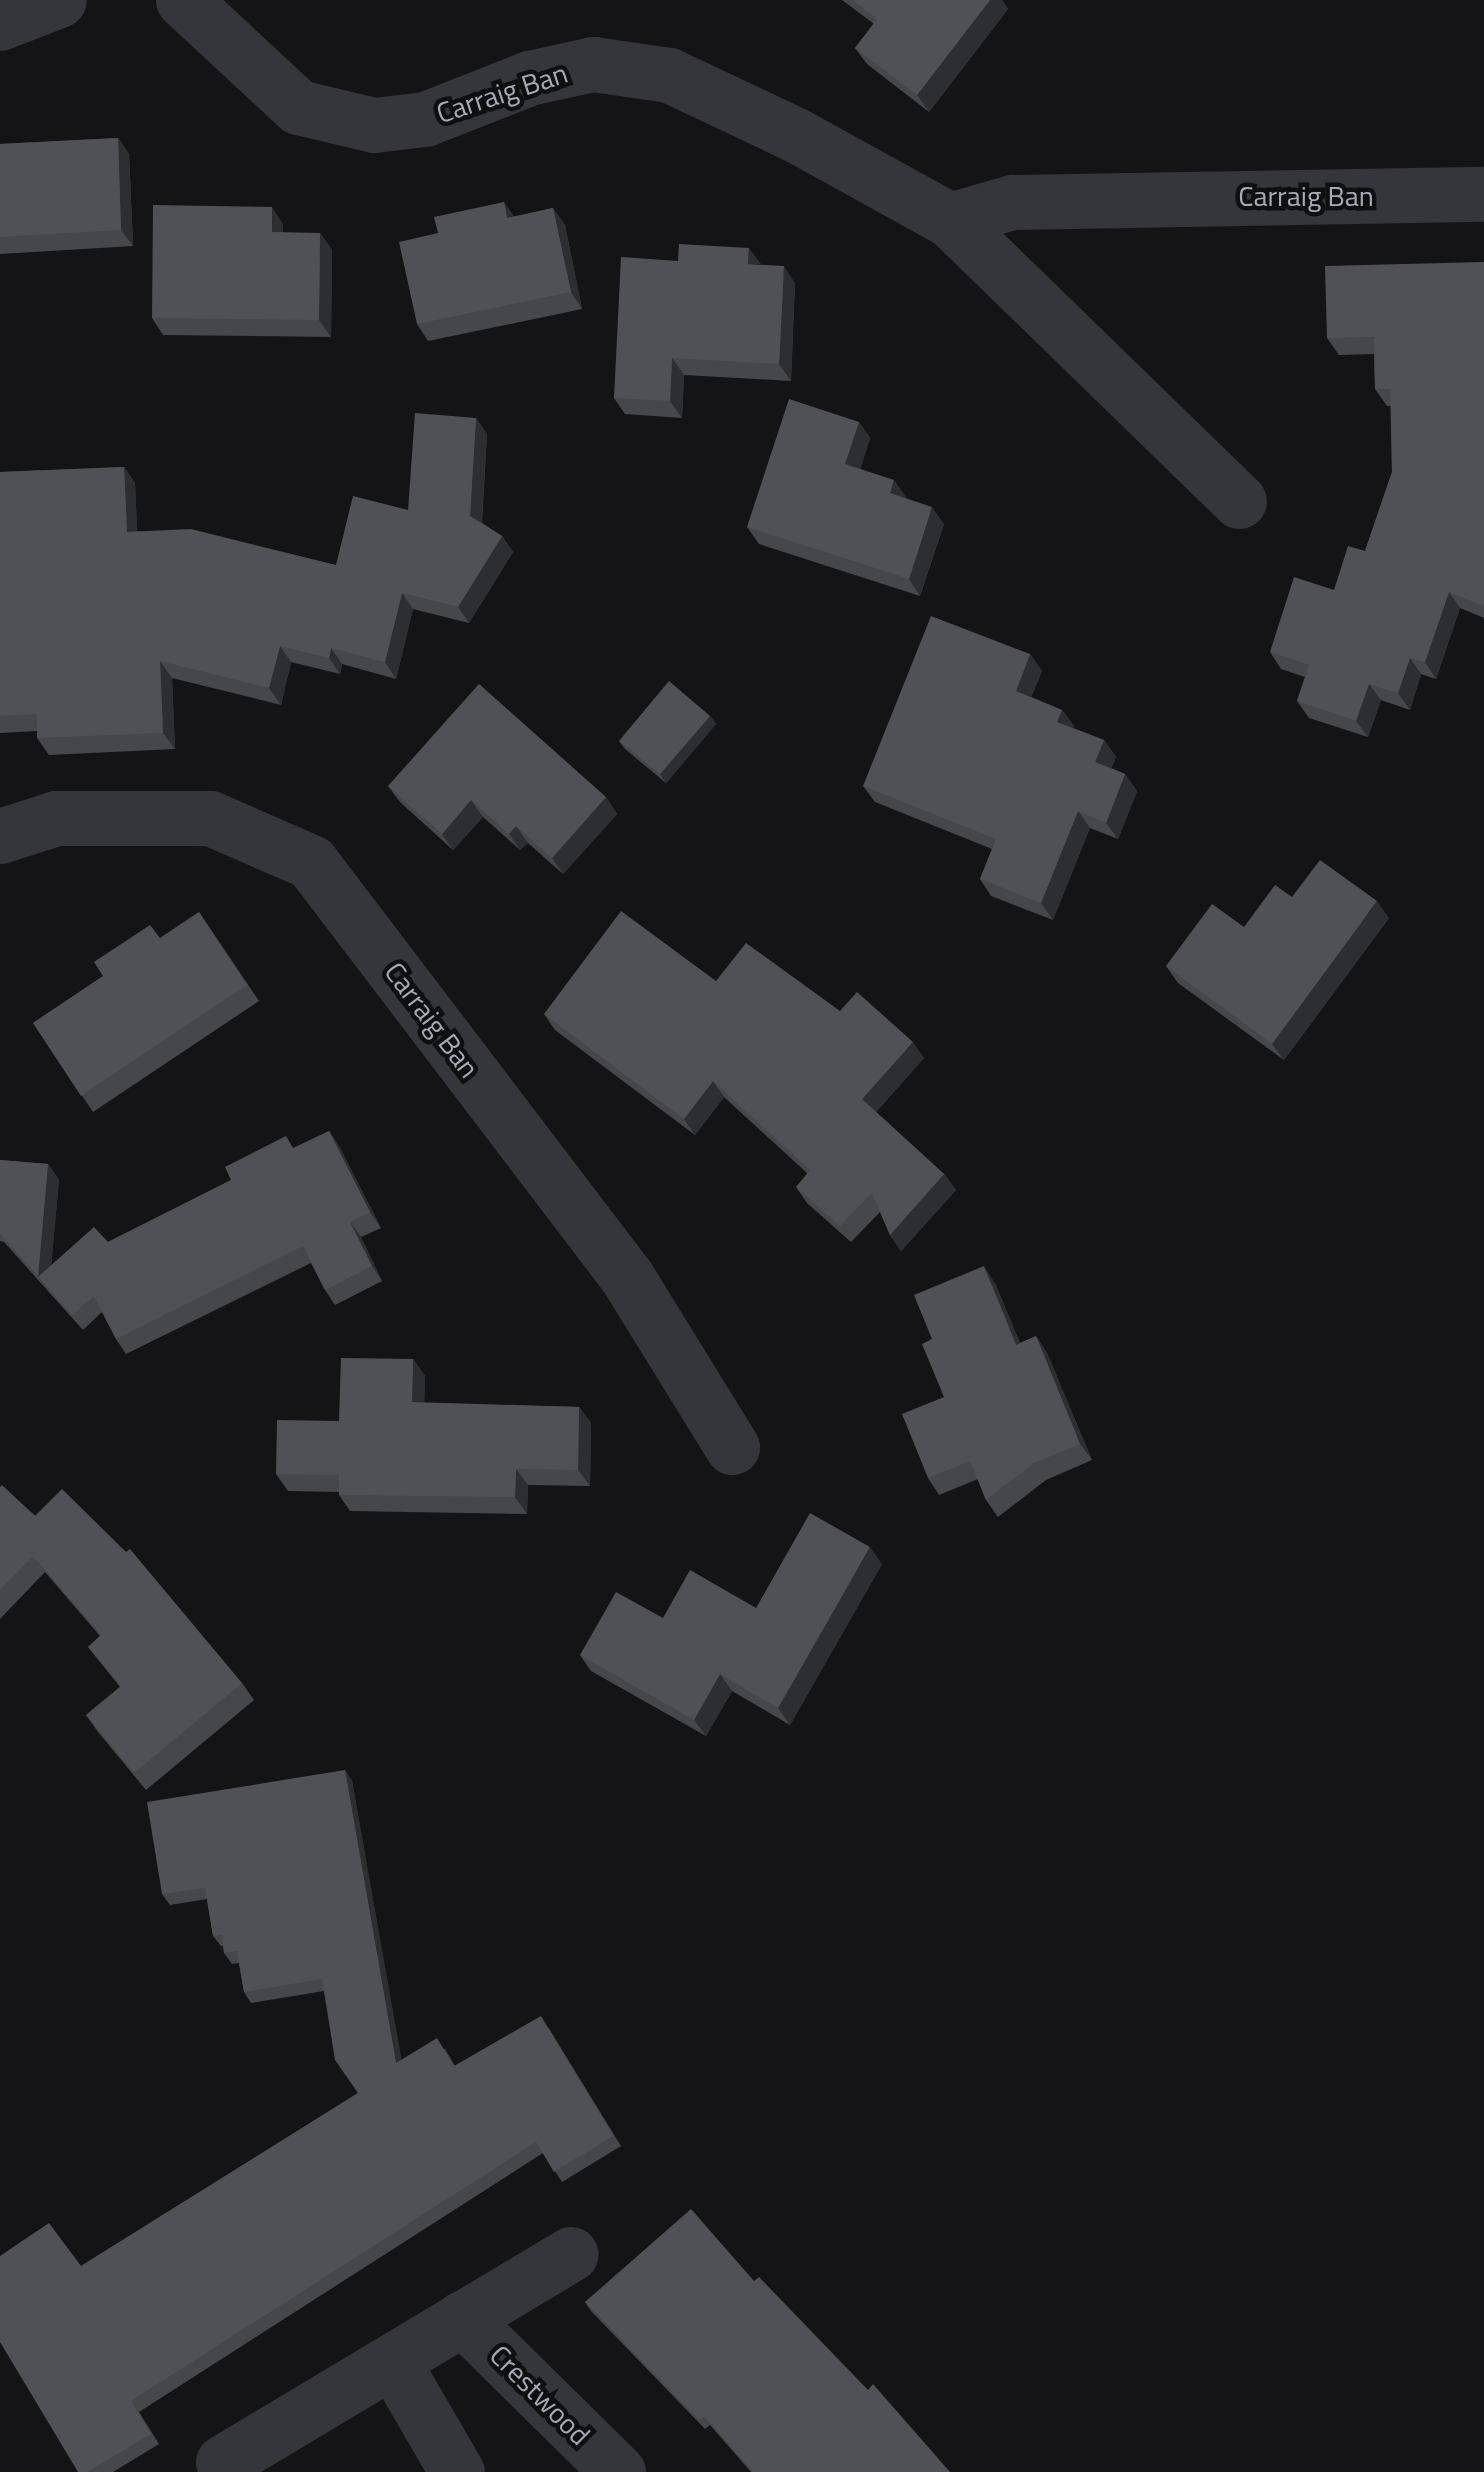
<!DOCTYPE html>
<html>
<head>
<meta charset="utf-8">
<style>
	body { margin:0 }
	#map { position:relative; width:1484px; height:2472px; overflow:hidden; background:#141416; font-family:"Titillium Web",sans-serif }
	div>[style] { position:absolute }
	.minor>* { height:55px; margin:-27.5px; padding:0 27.5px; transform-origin:27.5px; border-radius:27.5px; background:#35363b }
	.wall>* { inset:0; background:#45474b }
	.shaded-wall>* { inset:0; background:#2d2e31 }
	.building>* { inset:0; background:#505157 }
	span { translate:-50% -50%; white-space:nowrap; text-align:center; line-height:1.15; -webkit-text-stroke:9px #0f0f11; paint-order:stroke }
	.street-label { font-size:28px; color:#a6abb7 }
</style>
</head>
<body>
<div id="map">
	<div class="minor">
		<div style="left:183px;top:0;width:157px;rotate:42.9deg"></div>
		<div style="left:298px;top:107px;width:78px;rotate:13.3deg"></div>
		<div style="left:374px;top:125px;width:51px;rotate:-6.7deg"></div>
		<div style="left:425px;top:119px;width:112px;rotate:-21.5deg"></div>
		<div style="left:529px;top:78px;width:66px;rotate:-12.3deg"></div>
		<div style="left:593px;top:64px;width:77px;rotate:8.2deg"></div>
		<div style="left:669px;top:75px;width:140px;rotate:25.3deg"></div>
		<div style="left:796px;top:135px;width:176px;rotate:28.9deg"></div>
		<div style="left:950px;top:220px;width:65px;rotate:-16.2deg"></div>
		<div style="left:1012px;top:202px;width:472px;rotate:-1deg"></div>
		<div style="left:0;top:23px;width:63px;rotate:-21.3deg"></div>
		<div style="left:950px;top:220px;width:403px;rotate:44.2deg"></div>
		<div style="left:0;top:836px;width:59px;rotate:-17.8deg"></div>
		<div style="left:56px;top:818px;width:154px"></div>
		<div style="left:210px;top:818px;width:110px;rotate:23.5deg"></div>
		<div style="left:311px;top:862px;width:522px;rotate:52.71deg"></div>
		<div style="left:627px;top:1277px;width:200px;rotate:58.3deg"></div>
		<div style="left:462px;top:2318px;width:219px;rotate:44.6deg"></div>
		<div style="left:393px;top:2362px;width:127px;rotate:59.8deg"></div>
		<div style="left:223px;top:2462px;width:405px;rotate:-30.9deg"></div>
	</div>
	<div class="wall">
		<div style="clip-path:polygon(842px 0,1002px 0,1008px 9px,929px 112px,867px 64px,855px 48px,874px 24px)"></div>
		<div style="clip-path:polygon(118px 138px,129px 154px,133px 246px,0 254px,0 144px)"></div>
		<div style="clip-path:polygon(504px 202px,514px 217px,553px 208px,565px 225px,582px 309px,428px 341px,417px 324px,438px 233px)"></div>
		<div style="clip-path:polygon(283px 224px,283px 233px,320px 233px,332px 250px,331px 337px,163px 335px,152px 318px)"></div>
		<div style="clip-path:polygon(1484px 262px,1484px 618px,1460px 608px,1436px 679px,1421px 674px,1410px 710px,1381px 700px,1368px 737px,1309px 718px,1297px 701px,1305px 677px,1281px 669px,1270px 652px,1334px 590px,1365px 551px,1392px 472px,1391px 406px,1387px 406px,1375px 389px,1374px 354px,1339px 355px,1327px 338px)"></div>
		<div style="clip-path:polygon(761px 265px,795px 283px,791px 381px,684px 375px,682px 418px,625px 414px,614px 398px)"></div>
		<div style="clip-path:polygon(476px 418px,487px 434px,482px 523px,502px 536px,513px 552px,469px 623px,413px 609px,396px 679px,342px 664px,340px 674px,291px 662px,281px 705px,172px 678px,175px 749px,49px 755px,37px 738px,37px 731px,0 733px,0 472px,124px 467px,135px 483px,137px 531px,336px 565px,408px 510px)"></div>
		<div style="clip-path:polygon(859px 422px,870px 438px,860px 469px,906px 497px,906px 498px,944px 524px,920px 596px,759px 544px,747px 527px)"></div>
		<div style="clip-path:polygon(1030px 654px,1042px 671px,1031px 697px,1062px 710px,1074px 726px,1073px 728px,1104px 740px,1116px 757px,1111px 768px,1125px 774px,1137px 791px,1118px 839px,1090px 828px,1053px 920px,991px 896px,980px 879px,992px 849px,875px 802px,863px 786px)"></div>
		<div style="clip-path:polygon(710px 716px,716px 724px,666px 783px,625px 749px,619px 741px)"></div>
		<div style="clip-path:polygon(388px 786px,606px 797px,617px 814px,563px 874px,528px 843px,520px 850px,483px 817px,453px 850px,400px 802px)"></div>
		<div style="clip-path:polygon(1292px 897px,1389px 918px,1284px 1060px,1178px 983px,1166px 966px,1244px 927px)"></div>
		<div style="clip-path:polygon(199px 912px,259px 1001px,93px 1112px,33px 1023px)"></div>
		<div style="clip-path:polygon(716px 981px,840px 1011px,924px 1058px,876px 1112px,944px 1174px,956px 1190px,901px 1251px,890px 1235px,880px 1212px,851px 1242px,807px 1203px,796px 1187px,808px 1174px,724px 1097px,695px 1135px,555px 1030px,544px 1014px)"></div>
		<div style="clip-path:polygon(329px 1131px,339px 1146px,381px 1228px,361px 1237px,382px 1281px,335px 1305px,325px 1290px,311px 1263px,126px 1354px,116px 1339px,102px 1312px,83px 1330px,4px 1242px,0 1241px,0 1160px,48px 1164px,59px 1180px,51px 1265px,108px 1242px)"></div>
		<div style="clip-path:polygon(995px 1283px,1020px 1343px,1036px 1336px,1047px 1353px,1092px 1460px,1046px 1480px,998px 1517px,986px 1500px,978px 1479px,939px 1495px,928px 1478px,944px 1397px,932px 1339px)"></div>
		<div style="clip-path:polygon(413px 1359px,425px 1376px,424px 1403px,579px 1407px,591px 1423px,590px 1486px,528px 1485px,527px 1514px,350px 1511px,339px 1495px,339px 1492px,288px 1491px,276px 1474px)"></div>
		<div style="clip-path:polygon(0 1487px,242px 1683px,254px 1700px,146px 1790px,98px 1732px,86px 1715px,120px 1687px,88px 1647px,100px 1636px,45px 1572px,0 1619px)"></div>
		<div style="clip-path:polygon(882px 1564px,790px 1725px,732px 1691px,706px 1736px,591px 1671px,580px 1655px,663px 1618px,756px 1608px)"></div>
		<div style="clip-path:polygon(345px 1770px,352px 1781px,401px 2060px,445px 2049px,455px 2066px,548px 2027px,621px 2146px,562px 2182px,543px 2153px,139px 2412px,159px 2444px,113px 2472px,78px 2472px,81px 2266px,358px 2093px,324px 1991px,251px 2003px,244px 1992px,239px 1963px,232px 1964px,224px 1953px,223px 1946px,221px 1946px,213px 1936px,207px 1899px,170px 1905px,162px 1894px)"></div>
		<div style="clip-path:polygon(754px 2281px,868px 2390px,950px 2472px,751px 2472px,710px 2425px,705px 2429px,591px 2311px,585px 2302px)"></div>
	</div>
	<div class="shaded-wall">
		<div style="clip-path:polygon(990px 0,1002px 0,1008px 9px,929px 112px,917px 95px)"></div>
		<div style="clip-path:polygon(118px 138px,129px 154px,133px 246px,121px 230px)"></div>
		<div style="clip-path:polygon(504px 202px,515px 219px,507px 218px)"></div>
		<div style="clip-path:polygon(272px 207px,283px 224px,283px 249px,272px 232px)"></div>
		<div style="clip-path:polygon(553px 208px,565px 225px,582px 309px,571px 292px)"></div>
		<div style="clip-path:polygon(320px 233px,332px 250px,331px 337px,319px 320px)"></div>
		<div style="clip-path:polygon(749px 248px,761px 264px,748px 264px)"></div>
		<div style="clip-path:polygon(784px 266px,795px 283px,791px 381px,779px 364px)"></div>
		<div style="clip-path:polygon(672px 358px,684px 375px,682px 418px,670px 401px)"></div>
		<div style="clip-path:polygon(476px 418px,487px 434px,481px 532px,470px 516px)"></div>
		<div style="clip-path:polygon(859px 422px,870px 438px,857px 481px,845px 464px)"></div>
		<div style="clip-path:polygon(124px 467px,135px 483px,138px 548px,127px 532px)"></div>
		<div style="clip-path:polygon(894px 480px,906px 497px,902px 510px,890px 493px)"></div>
		<div style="clip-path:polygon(932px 507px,944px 524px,920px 596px,909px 579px)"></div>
		<div style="clip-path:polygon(502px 536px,513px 552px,469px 623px,458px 607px)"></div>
		<div style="clip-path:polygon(1449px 592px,1460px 608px,1436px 679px,1425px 662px)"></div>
		<div style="clip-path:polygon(402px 593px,413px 609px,396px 679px,385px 662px)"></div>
		<div style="clip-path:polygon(280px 646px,291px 662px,281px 705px,269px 688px)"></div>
		<div style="clip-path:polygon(331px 648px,342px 664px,340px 674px,329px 658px)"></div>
		<div style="clip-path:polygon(1030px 654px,1042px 671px,1027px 708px,1016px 691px)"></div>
		<div style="clip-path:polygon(1410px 658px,1421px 674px,1410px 710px,1398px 693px)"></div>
		<div style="clip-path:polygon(160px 661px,172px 678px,175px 749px,163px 733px)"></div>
		<div style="clip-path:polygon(1369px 684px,1381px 700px,1368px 737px,1356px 721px)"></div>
		<div style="clip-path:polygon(1062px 710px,1074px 726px,1069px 738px,1057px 722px)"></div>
		<div style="clip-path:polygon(710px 716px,716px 724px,666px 783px,660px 774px)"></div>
		<div style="clip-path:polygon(1104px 740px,1116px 757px,1107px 779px,1095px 762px)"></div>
		<div style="clip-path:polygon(1125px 774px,1137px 791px,1118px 839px,1106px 823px)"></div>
		<div style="clip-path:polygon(606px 797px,617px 814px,563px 874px,552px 858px)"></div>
		<div style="clip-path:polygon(471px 800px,483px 817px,453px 850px,442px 834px)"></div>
		<div style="clip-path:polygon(1078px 811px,1090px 828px,1053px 920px,1041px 903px)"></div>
		<div style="clip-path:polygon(516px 826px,528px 843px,520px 850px,509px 834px)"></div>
		<div style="clip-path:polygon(1377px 901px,1389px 918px,1284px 1060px,1272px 1044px)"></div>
		<div style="clip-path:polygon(913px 1042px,924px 1058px,873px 1115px,862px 1099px)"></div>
		<div style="clip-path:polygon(713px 1081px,724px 1097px,695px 1135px,684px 1119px)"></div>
		<div style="clip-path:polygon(329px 1131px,339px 1146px,381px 1228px,370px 1212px)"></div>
		<div style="clip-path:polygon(48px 1164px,59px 1180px,49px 1289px,38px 1277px,49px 1292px,38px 1276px)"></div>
		<div style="clip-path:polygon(944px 1174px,956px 1190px,901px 1251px,890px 1235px)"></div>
		<div style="clip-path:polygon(350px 1222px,361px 1237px,382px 1281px,372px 1266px)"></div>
		<div style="clip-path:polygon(984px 1266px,995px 1283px,1027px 1361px,1016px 1345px)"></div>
		<div style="clip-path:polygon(1036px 1336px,1047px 1353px,1092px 1460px,1080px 1444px)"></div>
		<div style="clip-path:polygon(413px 1359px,425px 1376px,424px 1419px,412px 1402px)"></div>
		<div style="clip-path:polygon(579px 1407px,591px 1423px,590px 1486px,578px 1470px)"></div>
		<div style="clip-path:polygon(516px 1469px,528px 1485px,527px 1514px,515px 1497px)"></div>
		<div style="clip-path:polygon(870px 1547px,882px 1564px,790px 1725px,778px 1708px)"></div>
		<div style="clip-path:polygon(720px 1674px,732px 1691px,706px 1736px,694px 1720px)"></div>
		<div style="clip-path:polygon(345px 1770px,352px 1781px,404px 2073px,396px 2063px)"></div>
	</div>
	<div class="building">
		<div style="clip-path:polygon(852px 0,990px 0,917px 95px,855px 48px,877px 19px)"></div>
		<div style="clip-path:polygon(118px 138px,121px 230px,0 237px,0 144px)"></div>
		<div style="clip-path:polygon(504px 202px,507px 218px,553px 208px,571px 292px,417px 324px,399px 242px,438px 233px,434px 217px)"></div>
		<div style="clip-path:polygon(153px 205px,272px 207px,272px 232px,320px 233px,319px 320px,152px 318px)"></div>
		<div style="clip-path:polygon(679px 244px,749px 248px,748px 264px,784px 266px,779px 364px,672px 358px,670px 401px,614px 398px,621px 257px,678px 261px)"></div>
		<div style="clip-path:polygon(1484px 262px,1484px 606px,1449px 592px,1425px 662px,1410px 658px,1398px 693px,1369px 684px,1356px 721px,1297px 701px,1309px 665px,1270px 652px,1294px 577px,1334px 590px,1348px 546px,1365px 551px,1392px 472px,1390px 389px,1375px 389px,1374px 337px,1327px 338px,1325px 266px)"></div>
		<div style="clip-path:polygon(789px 399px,859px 422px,845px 464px,894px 480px,890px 493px,932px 507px,909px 579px,747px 527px)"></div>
		<div style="clip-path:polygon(415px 413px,476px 418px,470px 516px,502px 536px,458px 607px,402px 593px,385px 662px,331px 648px,329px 658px,280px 646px,269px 688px,160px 661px,163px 733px,37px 738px,37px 714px,0 716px,0 472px,124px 467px,127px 532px,191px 529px,336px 565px,353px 496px,408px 510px)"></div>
		<div style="clip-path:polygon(931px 616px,1030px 654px,1016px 691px,1062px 710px,1057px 722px,1104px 740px,1095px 762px,1125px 774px,1106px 823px,1078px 811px,1041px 903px,980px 879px,996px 839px,863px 786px)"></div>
		<div style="clip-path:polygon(669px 681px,710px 716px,660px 774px,619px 741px)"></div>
		<div style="clip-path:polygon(479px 684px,606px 797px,552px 858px,516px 826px,509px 834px,471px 800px,442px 834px,388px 786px)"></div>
		<div style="clip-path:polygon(1320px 860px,1377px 901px,1272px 1044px,1166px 966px,1212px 904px,1244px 927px,1275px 885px,1292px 897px)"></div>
		<div style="clip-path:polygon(621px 911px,716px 981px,746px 943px,840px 1011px,857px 992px,913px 1042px,862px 1099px,944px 1174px,890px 1235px,872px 1193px,840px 1226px,796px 1187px,810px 1170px,713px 1081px,684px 1119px,544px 1014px)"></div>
		<div style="clip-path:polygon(199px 912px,247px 985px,81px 1096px,33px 1023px,103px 976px,94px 962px,150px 925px,160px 938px)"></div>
		<div style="clip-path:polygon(329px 1131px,370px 1212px,350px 1222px,372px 1266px,325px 1290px,303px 1246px,116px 1339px,94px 1296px,72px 1315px,38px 1277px,94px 1227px,108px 1242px,231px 1180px,225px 1167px,286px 1136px,293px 1148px)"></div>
		<div style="clip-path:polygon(0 1160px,48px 1164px,38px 1276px,0 1234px)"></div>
		<div style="clip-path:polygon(984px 1266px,1016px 1345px,1036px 1336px,1080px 1444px,1034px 1463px,986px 1500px,970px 1461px,928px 1478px,902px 1414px,944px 1397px,922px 1344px,932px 1339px,914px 1295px)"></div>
		<div style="clip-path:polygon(341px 1358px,413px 1359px,412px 1402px,579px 1407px,578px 1470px,516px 1469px,515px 1497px,339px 1495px,339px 1475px,276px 1474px,277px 1420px,339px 1421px)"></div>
		<div style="clip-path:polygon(2px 1485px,35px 1516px,62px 1489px,126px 1552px,130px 1549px,242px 1683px,134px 1773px,86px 1715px,121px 1686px,88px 1647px,101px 1635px,33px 1556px,0 1590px,0 1487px)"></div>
		<div style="clip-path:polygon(810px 1513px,870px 1547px,778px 1708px,720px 1674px,694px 1720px,580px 1655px,616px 1592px,663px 1618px,690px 1570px,756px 1608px)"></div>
		<div style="clip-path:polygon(345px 1770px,396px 2063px,437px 2038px,454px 2066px,541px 2016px,613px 2136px,554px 2172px,536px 2142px,131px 2401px,151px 2434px,87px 2472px,78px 2472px,0 2342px,0 2256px,49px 2223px,81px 2266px,358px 2093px,335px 2060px,322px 1979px,244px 1992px,237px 1951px,224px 1953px,222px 1934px,213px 1936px,205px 1888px,162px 1894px,147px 1802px)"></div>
		<div style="clip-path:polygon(691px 2209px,754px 2281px,759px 2277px,868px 2390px,873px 2384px,950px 2472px,753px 2472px,704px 2416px,699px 2420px,585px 2302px)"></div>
	</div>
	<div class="street-label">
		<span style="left:502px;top:93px;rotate:-18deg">Carraig Ban</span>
		<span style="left:1306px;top:196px">Carraig Ban</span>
		<span style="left:432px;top:1020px;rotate:53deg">Carraig Ban</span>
		<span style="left:540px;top:2395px;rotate:45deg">Crestwood</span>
	</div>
</div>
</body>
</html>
